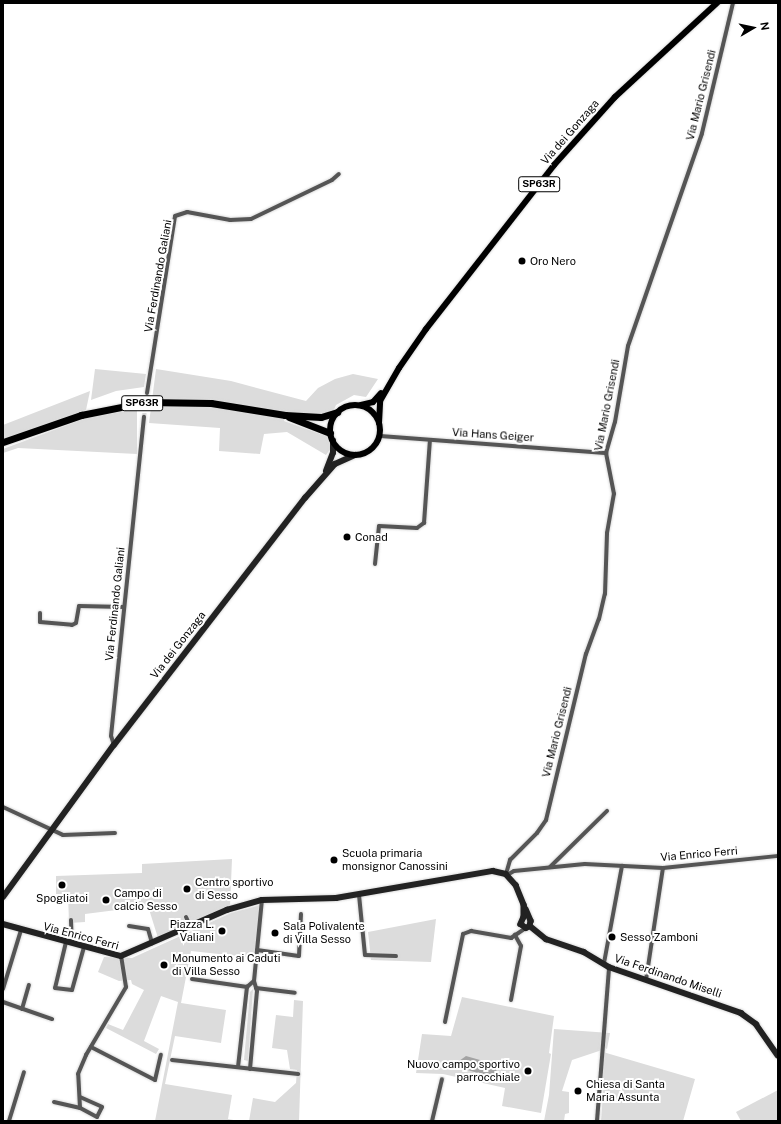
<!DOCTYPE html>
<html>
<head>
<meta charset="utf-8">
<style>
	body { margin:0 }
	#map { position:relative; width:781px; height:1124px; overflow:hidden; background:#fff; font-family:"Public Sans",sans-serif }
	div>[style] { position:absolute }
	.green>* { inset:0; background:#dcdcdc }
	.water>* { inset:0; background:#a3a3a3 }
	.street-tunnel>* { height:4px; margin-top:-2px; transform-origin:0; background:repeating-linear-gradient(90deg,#d9d9d9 0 4px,transparent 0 6px) }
	.roads { filter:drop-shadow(0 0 1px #dbdbdb) drop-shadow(0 0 1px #dbdbdb) }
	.street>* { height:4px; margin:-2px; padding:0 2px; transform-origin:2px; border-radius:2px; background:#555 }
	.secondary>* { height:5.5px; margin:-2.75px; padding:0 2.75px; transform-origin:2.75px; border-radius:2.75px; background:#222 }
	.primary>* { height:6px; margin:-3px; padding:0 3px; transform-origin:3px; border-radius:3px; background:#000 }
	.primary>.ring { margin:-3px; padding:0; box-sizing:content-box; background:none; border:6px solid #000; border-radius:50% }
	.highway>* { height:7px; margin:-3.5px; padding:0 3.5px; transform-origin:3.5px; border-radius:3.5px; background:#000 }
	.dots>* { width:11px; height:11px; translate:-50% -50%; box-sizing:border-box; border:2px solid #fff; border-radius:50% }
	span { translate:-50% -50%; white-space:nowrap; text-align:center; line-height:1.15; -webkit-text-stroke:4px #fff; paint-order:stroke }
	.shield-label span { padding:1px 3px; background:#fff; border:1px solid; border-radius:3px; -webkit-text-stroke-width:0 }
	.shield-label { font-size:10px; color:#000; font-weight:700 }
	.street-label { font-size:11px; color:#000 }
	.poi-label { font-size:11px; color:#000 }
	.left { translate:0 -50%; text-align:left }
	.right { translate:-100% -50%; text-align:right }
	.frame { position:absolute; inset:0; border:4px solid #000; pointer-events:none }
	.north { position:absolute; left:733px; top:8px; width:40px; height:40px; -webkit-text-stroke:3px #fff; paint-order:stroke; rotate:81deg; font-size:11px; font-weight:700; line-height:16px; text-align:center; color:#000 }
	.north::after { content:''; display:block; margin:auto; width:14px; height:18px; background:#000; clip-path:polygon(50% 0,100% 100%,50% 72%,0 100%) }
</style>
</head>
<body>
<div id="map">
	<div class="green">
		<div style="clip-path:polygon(95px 369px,146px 374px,144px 387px,116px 391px,91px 400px)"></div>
		<div style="clip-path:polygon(156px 369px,231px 381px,306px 401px,318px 388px,335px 379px,353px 374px,378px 379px,366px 397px,354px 395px,336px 405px,333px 412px,320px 414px,286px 412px,284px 421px,329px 437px,331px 448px,326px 455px,287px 432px,264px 434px,260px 454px,219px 451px,220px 428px,149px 423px)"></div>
		<div style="clip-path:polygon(90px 391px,86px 410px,3px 439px,3px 425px)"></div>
		<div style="clip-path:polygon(137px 409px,137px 454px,18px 448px,3px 453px,3px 449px,86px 418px)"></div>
		<div style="clip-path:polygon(232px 859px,230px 907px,158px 938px,148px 906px,85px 914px,85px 922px,69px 923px,68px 894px,56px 894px,56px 876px,142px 873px,142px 864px)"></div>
		<div style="clip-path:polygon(261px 905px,256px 958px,191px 951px,181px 1003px,226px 1010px,221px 1043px,175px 1036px,165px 1084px,232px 1095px,228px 1119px,239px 1121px,155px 1121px,178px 1002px,161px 996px,144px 1041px,159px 1049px,156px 1054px,106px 1028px,108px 1024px,123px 1030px,144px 990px,132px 984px,131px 980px,119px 981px,98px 972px,104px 957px,132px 958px,231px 913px)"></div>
		<div style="clip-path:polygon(436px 919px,431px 962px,371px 960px,368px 932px)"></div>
		<div style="clip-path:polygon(253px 989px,248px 1061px,244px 1060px,250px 992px)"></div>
		<div style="clip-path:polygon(462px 997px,554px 1016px,549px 1053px,551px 1054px,541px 1113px,502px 1106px,505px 1088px,443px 1074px,416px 1073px,422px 1034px,451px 1036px)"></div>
		<div style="clip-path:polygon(294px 1000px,303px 1001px,299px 1121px,249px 1121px,253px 1098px,275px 1102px,296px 1083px,297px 1070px,290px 1069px,287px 1050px,272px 1048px,276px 1015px,293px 1017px)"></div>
		<div style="clip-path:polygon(554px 1029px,610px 1033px,607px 1049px,603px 1047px,603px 1052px,695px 1079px,683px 1121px,601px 1121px,604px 1080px,601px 1077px,602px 1050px,572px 1060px,562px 1091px,569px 1092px,569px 1113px,565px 1114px,564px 1121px,544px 1121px,549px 1095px)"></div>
		<div style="clip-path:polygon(778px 1090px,778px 1121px,741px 1121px,736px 1112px)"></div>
	</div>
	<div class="water">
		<div style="clip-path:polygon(466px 1056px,494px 1064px,497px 1072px,489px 1076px,464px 1069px,459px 1061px)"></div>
	</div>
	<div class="street-tunnel">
		<div style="left:144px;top:417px;width:24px;rotate:-83deg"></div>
	</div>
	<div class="roads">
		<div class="street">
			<div style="left:147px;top:393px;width:179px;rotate:-81deg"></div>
			<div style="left:175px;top:216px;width:13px;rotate:-18deg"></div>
			<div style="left:187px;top:212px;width:44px;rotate:10.5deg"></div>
			<div style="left:230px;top:220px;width:21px;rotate:-3deg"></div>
			<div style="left:251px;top:219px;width:90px;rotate:-25.7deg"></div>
			<div style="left:332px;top:180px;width:9px;rotate:-41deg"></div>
			<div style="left:379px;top:436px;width:228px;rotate:4.3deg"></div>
			<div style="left:375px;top:564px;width:38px;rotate:-84deg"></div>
			<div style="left:379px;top:526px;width:38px;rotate:3deg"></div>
			<div style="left:417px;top:528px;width:9px;rotate:-36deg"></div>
			<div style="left:424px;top:523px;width:83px;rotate:-85.9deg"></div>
			<div style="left:40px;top:613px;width:9px;rotate:90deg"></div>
			<div style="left:40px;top:622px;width:32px;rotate:5deg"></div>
			<div style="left:72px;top:625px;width:4px;rotate:-27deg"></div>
			<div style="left:76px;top:623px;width:17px;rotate:-80deg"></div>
			<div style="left:79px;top:606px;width:45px;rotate:1.3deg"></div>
			<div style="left:114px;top:745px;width:9px;rotate:-108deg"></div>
			<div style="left:111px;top:736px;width:321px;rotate:-84.1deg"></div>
			<div style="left:3px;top:807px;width:66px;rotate:25deg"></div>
			<div style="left:63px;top:835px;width:52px;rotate:-2.2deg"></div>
			<div style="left:550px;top:867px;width:80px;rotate:-44.5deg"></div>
			<div style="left:506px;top:874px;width:15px;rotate:-74deg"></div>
			<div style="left:510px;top:860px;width:38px;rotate:-45deg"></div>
			<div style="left:537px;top:833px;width:16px;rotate:-55deg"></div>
			<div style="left:546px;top:820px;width:171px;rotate:-76.5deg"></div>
			<div style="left:586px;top:654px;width:37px;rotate:-70deg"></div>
			<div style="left:599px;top:619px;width:26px;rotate:-77deg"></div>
			<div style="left:605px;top:594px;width:61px;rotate:-88.1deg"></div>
			<div style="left:607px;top:533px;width:40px;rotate:-80deg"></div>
			<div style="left:614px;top:494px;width:42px;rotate:-101deg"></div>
			<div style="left:606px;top:453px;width:32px;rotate:-74deg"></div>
			<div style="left:615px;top:422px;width:77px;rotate:-80.3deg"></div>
			<div style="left:628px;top:346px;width:225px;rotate:-70.8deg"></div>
			<div style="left:702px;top:133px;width:134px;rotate:-76.6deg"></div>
			<div style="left:507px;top:875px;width:8px;rotate:-30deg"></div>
			<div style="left:514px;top:871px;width:71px;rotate:-5.6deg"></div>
			<div style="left:585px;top:864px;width:78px;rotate:2.9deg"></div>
			<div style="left:663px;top:868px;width:116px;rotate:-6deg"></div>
			<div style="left:359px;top:895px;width:60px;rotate:84.3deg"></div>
			<div style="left:365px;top:955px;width:31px;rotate:2deg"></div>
			<div style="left:186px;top:917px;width:10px;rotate:66deg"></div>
			<div style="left:71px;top:920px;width:23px;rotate:88deg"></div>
			<div style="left:129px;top:926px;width:19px;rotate:9deg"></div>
			<div style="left:148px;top:929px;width:15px;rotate:74deg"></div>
			<div style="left:66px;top:942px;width:47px;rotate:103.4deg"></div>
			<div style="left:55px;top:988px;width:17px;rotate:7deg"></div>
			<div style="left:72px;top:990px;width:45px;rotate:-74.4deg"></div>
			<div style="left:257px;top:950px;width:42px;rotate:8.1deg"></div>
			<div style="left:299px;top:956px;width:42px;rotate:-87.3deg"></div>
			<div style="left:604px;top:963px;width:99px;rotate:-79.5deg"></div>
			<div style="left:192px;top:979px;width:56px;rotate:8.3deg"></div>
			<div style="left:646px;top:980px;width:113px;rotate:-81.4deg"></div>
			<div style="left:256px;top:988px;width:39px;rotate:7deg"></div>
			<div style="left:3px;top:989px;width:62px;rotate:-73deg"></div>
			<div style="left:511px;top:1000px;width:55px;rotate:-79.5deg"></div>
			<div style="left:521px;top:946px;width:13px;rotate:-119deg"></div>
			<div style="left:3px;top:1002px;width:52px;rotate:19.1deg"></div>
			<div style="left:22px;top:1009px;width:25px;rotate:-74deg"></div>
			<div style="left:445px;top:1022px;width:90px;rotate:-78.4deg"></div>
			<div style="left:463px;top:934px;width:9px;rotate:-21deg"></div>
			<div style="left:471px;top:931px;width:41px;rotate:9.9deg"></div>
			<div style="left:511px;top:938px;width:18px;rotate:-34deg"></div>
			<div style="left:91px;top:1047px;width:72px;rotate:27.3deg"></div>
			<div style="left:155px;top:1080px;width:26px;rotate:-77deg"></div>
			<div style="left:172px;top:1060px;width:127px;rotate:6.3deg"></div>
			<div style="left:238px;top:1067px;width:81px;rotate:-83.6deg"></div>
			<div style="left:247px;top:987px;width:9px;rotate:-41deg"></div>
			<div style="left:254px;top:981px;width:81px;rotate:-84.4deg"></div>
			<div style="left:250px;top:1069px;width:78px;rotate:-84.9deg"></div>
			<div style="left:257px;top:991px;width:10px;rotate:-107deg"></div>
			<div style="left:80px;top:1097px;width:24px;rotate:24deg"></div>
			<div style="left:102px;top:1107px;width:11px;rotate:117deg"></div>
			<div style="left:97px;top:1117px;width:19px;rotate:-152deg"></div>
			<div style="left:80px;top:1108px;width:34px;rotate:-93deg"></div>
			<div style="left:78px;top:1074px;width:21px;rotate:-67deg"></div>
			<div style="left:86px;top:1055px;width:79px;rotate:-59.5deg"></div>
			<div style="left:126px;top:987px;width:31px;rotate:-99deg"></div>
			<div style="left:54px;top:1102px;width:27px;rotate:13deg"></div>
			<div style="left:9px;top:1121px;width:51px;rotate:-73deg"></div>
			<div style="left:432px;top:1121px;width:43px;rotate:-76.6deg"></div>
			<div style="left:597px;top:1121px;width:154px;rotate:-85.5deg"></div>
		</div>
		<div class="secondary">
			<div style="left:326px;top:471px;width:19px;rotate:-69deg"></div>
			<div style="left:333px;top:453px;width:12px;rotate:-90deg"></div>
			<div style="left:3px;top:897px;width:188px;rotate:-53.9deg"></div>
			<div style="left:114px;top:745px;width:312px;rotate:-52.3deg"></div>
			<div style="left:305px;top:498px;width:45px;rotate:-48.6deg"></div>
			<div style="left:335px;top:464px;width:22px;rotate:-24deg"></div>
			<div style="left:526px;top:909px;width:13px;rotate:67deg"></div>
			<div style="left:531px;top:921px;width:5px;rotate:101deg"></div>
			<div style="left:3px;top:924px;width:122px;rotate:15.2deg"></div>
			<div style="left:121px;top:956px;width:116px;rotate:-23.5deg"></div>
			<div style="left:227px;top:910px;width:36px;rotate:-16deg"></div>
			<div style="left:262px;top:900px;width:74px;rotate:-1.5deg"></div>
			<div style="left:336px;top:898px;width:159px;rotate:-9.8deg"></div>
			<div style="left:493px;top:871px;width:13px;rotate:13deg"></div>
			<div style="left:506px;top:874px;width:15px;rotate:48deg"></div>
			<div style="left:516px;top:885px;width:22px;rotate:68deg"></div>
			<div style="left:524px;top:905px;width:12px;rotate:90deg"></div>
			<div style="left:524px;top:917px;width:8px;rotate:113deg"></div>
			<div style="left:521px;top:924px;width:6px;rotate:39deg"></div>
			<div style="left:526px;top:928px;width:4px;rotate:-27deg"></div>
			<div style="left:530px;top:926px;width:21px;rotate:39deg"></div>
			<div style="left:546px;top:939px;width:40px;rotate:18.9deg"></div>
			<div style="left:584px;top:952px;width:29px;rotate:31deg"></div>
			<div style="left:609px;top:967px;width:140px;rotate:19.2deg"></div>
			<div style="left:741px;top:1013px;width:19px;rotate:36deg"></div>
			<div style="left:756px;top:1024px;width:38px;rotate:55deg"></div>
		</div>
		<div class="primary">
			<div style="left:361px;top:405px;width:12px;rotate:-14deg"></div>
			<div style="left:373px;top:402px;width:12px;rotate:-48deg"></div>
			<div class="ring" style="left:330px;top:405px;width:44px;height:44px"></div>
			<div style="left:379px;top:423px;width:22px;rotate:-87deg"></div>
			<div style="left:380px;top:401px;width:38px;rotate:-60deg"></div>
			<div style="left:399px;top:368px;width:47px;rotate:-55.3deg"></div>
			<div style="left:426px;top:329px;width:208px;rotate:-52deg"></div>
			<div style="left:554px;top:165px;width:91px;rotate:-48.1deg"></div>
			<div style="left:615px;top:97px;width:139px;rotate:-42.7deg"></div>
		</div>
		<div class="highway">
			<div style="left:289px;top:417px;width:44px;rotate:21.3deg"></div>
			<div style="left:3px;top:442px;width:83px;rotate:-19.1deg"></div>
			<div style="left:81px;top:415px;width:66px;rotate:-11.3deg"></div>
			<div style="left:146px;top:402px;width:65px;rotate:0.9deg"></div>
			<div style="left:211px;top:403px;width:75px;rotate:9.2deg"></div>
			<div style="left:285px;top:415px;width:36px;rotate:3deg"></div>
			<div style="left:321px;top:417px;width:17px;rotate:-17deg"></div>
		</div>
	</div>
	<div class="dots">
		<div style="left:522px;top:261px;background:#000"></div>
		<div style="left:347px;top:537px;background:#000"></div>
		<div style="left:334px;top:860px;background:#000"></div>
		<div style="left:62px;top:885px;background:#000"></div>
		<div style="left:187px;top:889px;background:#000"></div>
		<div style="left:106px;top:900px;background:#000"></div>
		<div style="left:222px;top:931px;background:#000"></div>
		<div style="left:275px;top:933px;background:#000"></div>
		<div style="left:612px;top:937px;background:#000"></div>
		<div style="left:164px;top:965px;background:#000"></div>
		<div style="left:528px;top:1071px;background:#000"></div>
		<div style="left:578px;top:1091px;background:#000"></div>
	</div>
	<div class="shield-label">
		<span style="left:539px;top:184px">SP63R</span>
		<span style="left:142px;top:403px">SP63R</span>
	</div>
	<div class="street-label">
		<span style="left:701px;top:95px;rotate:-76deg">Via Mario Grisendi</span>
		<span style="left:570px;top:132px;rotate:-49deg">Via dei Gonzaga</span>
		<span style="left:158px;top:276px;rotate:-80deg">Via Ferdinando Galiani</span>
		<span style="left:607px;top:405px;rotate:-79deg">Via Mario Grisendi</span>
		<span style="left:493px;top:435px;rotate:4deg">Via Hans Geiger</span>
		<span style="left:115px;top:604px;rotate:-84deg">Via Ferdinando Galiani</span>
		<span style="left:178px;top:645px;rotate:-52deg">Via dei Gonzaga</span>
		<span style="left:557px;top:732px;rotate:-76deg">Via Mario Grisendi</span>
		<span style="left:699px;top:854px;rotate:-5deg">Via Enrico Ferri</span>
		<span style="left:81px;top:936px;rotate:15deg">Via Enrico Ferri</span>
		<span style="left:668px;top:976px;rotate:19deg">Via Ferdinando Miselli</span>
	</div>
	<div class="poi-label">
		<span class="left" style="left:530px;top:261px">Oro Nero</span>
		<span class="left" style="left:355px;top:537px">Conad</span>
		<span class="left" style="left:342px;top:860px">Scuola primaria<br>monsignor Canossini</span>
		<span class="left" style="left:195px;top:889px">Centro sportivo<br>di Sesso</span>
		<span class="left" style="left:114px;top:900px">Campo di<br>calcio Sesso</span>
		<span style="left:62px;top:898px">Spogliatoi</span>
		<span class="right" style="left:214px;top:931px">Piazza L.<br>Valiani</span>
		<span class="left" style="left:283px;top:933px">Sala Polivalente<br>di Villa Sesso</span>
		<span class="left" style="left:620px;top:937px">Sesso Zamboni</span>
		<span class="left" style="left:172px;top:965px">Monumento ai Caduti<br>di Villa Sesso</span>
		<span class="right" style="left:520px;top:1071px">Nuovo campo sportivo<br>parrocchiale</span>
		<span class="left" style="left:586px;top:1091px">Chiesa di Santa<br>Maria Assunta</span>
	</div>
	<div class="frame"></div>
	<div class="north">N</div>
</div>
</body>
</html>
